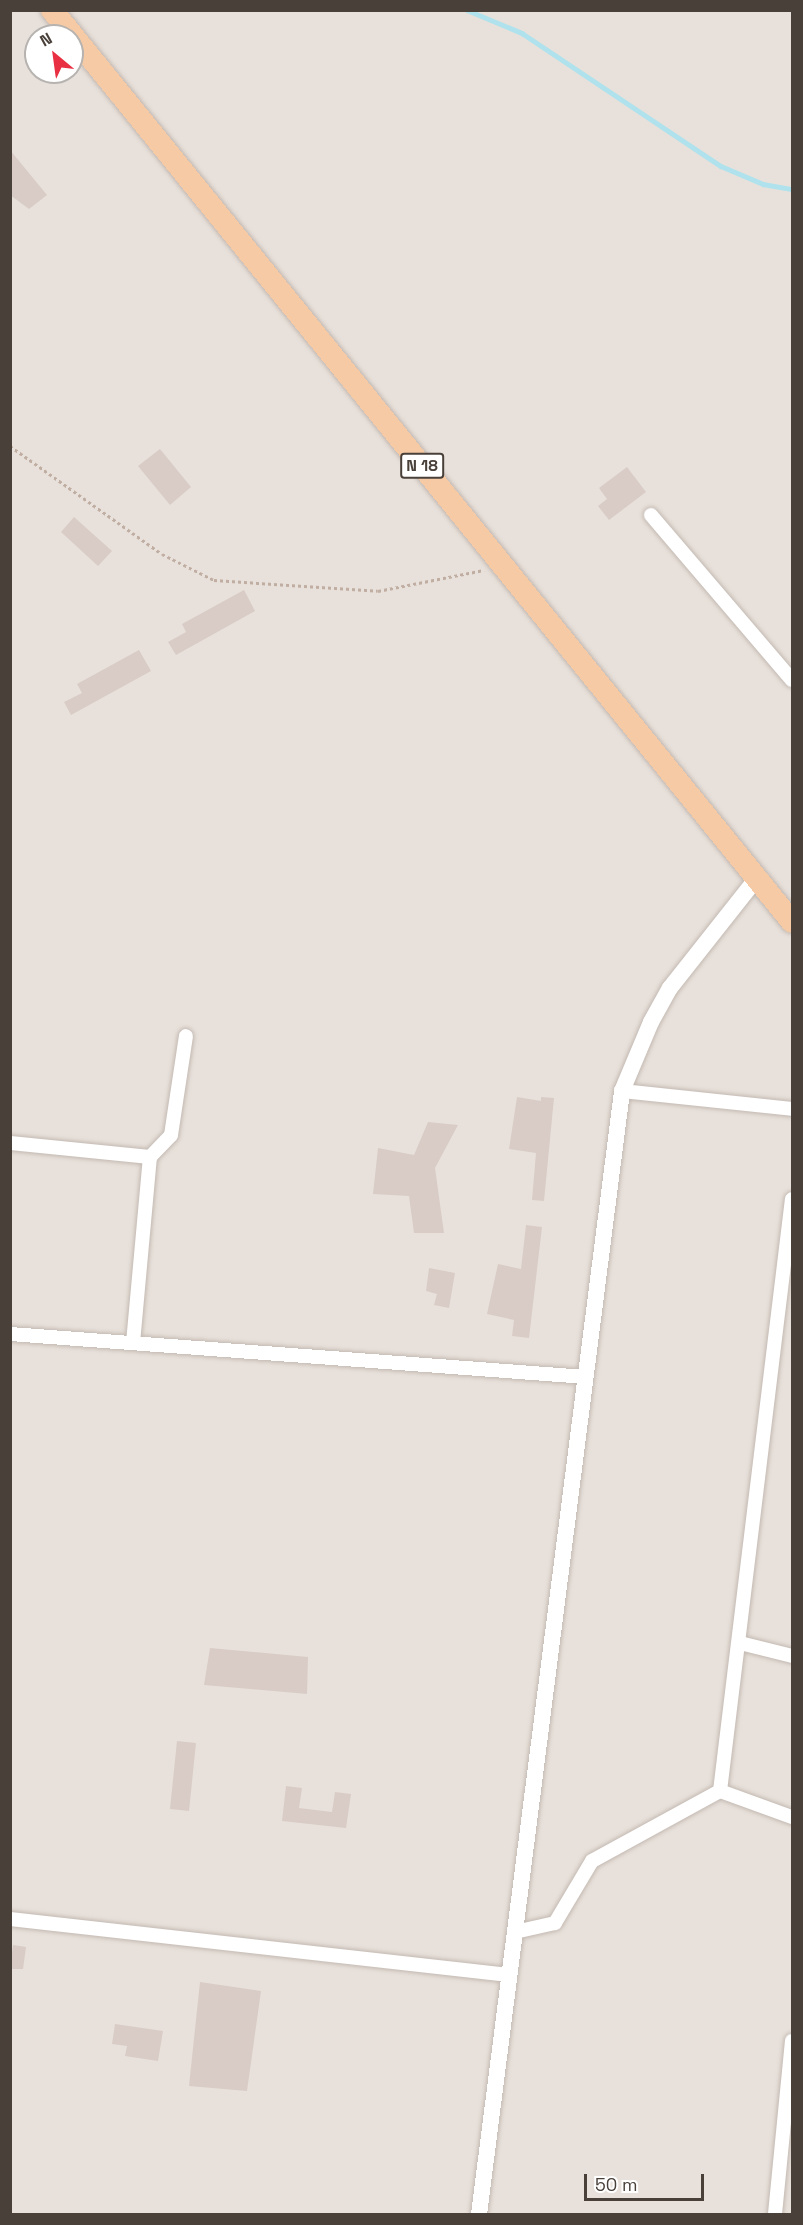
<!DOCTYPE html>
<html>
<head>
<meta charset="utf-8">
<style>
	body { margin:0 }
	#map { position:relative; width:803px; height:2225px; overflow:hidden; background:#f5f0ec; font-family:"Space Grotesk",sans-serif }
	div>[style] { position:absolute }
	.residential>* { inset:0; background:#e8e1db }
	.stream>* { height:4.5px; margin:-2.25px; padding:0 2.25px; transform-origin:2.25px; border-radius:2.25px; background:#afe2ec }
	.building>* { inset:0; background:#d9ccc6 }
	.path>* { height:3px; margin-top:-1.5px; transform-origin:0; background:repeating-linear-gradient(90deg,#c1aea2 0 3px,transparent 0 6px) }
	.roads { filter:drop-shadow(0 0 2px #c3b9b2) drop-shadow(0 0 2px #c3b9b2) }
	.minor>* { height:14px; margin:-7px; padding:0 7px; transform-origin:7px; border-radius:7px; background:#fff }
	.tertiary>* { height:16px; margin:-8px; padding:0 8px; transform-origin:8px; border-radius:8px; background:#fff }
	.primary>* { height:22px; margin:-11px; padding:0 11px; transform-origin:11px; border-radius:11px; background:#f6caa4 }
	span { translate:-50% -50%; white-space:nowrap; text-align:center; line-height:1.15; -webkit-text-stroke:4.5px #fff; paint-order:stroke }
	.shield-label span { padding:2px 4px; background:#fff; border:2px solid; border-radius:4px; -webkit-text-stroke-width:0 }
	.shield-label { font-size:16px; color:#49403a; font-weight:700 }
	.frame { position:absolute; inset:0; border:12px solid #49403a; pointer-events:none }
	.north { position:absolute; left:24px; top:24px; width:60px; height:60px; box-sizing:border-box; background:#fff; border:2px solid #b6b3b0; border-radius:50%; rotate:331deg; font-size:16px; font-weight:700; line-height:24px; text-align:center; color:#49403a }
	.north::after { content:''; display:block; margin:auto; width:21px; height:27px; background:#e93042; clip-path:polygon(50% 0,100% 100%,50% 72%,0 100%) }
	.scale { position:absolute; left:584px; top:2174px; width:120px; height:27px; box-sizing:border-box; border:3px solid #49403a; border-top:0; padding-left:8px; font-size:18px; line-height:21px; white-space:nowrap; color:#49403a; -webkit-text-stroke:4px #fff; paint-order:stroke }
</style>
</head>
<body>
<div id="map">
	<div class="residential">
		<div style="clip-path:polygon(evenodd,11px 11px,792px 11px,792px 2214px,11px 2214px,11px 11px,36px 36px,72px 36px,72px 72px,36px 72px,36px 36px)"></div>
	</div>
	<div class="stream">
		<div style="left:467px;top:10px;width:60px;rotate:22.7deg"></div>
		<div style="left:522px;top:33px;width:239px;rotate:33.8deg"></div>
		<div style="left:721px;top:166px;width:46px;rotate:23.2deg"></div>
		<div style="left:763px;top:184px;width:29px;rotate:10deg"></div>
	</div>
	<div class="building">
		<div style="clip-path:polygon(10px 150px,47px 195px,29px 209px,10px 195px)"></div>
		<div style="clip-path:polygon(160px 449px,191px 487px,170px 505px,138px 466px)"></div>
		<div style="clip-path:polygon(627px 467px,646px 492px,609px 520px,598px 506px,607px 499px,599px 488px)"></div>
		<div style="clip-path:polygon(74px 517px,112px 551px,98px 566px,61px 532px)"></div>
		<div style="clip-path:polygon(244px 590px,255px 611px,176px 655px,168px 642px,186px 632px,182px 624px)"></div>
		<div style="clip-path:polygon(139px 650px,151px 671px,71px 715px,64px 702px,82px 693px,77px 684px)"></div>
		<div style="clip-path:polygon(517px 1097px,541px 1101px,541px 1097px,554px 1098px,544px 1201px,532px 1200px,536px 1153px,509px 1149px)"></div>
		<div style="clip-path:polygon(428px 1122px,458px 1125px,435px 1168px,444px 1233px,414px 1233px,409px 1196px,373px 1194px,378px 1148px,414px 1155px)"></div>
		<div style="clip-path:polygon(526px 1225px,542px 1227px,529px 1338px,512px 1336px,514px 1320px,487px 1314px,498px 1264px,521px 1269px)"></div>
		<div style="clip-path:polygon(429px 1268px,455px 1273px,449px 1308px,434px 1305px,437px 1294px,426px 1291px)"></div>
		<div style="clip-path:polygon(210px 1648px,308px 1657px,307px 1694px,204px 1685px)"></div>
		<div style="clip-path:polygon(177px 1741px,196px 1743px,189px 1811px,170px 1809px)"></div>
		<div style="clip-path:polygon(286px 1786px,302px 1788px,299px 1808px,332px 1812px,335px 1792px,351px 1794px,346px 1828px,282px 1821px)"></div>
		<div style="clip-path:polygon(13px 1945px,26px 1947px,23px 1969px,10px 1969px)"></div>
		<div style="clip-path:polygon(200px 1982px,261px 1991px,247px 2091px,189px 2086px)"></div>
		<div style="clip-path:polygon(115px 2024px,163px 2031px,158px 2061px,125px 2056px,127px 2046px,112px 2044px)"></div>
	</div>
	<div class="path">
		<div style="left:10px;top:446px;width:186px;rotate:35.4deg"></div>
		<div style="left:162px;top:554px;width:58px;rotate:26.6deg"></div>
		<div style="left:214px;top:580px;width:164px;rotate:3.8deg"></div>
		<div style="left:378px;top:591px;width:108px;rotate:-11.2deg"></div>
	</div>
	<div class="roads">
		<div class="minor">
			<div style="left:651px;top:515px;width:217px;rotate:49.5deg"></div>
			<div style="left:622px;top:1091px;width:171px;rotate:6deg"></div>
			<div style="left:10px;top:1143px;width:141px;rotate:5.7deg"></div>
			<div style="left:10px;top:1334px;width:578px;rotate:4.27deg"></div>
			<div style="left:133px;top:1343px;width:187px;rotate:-84.8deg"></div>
			<div style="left:150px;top:1157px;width:30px;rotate:-46deg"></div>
			<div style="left:171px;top:1135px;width:100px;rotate:-81.4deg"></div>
			<div style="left:740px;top:1643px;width:54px;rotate:14deg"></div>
			<div style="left:720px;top:1791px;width:596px;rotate:-83.07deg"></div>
			<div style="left:10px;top:1919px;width:502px;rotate:6.4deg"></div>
			<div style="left:515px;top:1932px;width:41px;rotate:-12.7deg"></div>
			<div style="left:555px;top:1923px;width:72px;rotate:-59.2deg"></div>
			<div style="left:592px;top:1861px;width:146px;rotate:-28.7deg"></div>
			<div style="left:720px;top:1791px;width:77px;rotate:19.9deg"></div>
			<div style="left:775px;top:2214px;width:174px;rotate:-84.4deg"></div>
		</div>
		<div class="tertiary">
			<div style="left:479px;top:2214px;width:1132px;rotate:-82.74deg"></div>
			<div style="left:622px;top:1091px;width:75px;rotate:-67.2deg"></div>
			<div style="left:651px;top:1022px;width:39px;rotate:-61deg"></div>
			<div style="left:670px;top:988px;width:140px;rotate:-51.7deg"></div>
		</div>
		<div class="primary">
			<div style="left:52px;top:10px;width:1174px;rotate:50.94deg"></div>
		</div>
	</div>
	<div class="shield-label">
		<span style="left:422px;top:466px">N 18</span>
	</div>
	<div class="frame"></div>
	<div class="north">N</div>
	<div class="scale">50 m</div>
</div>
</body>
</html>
